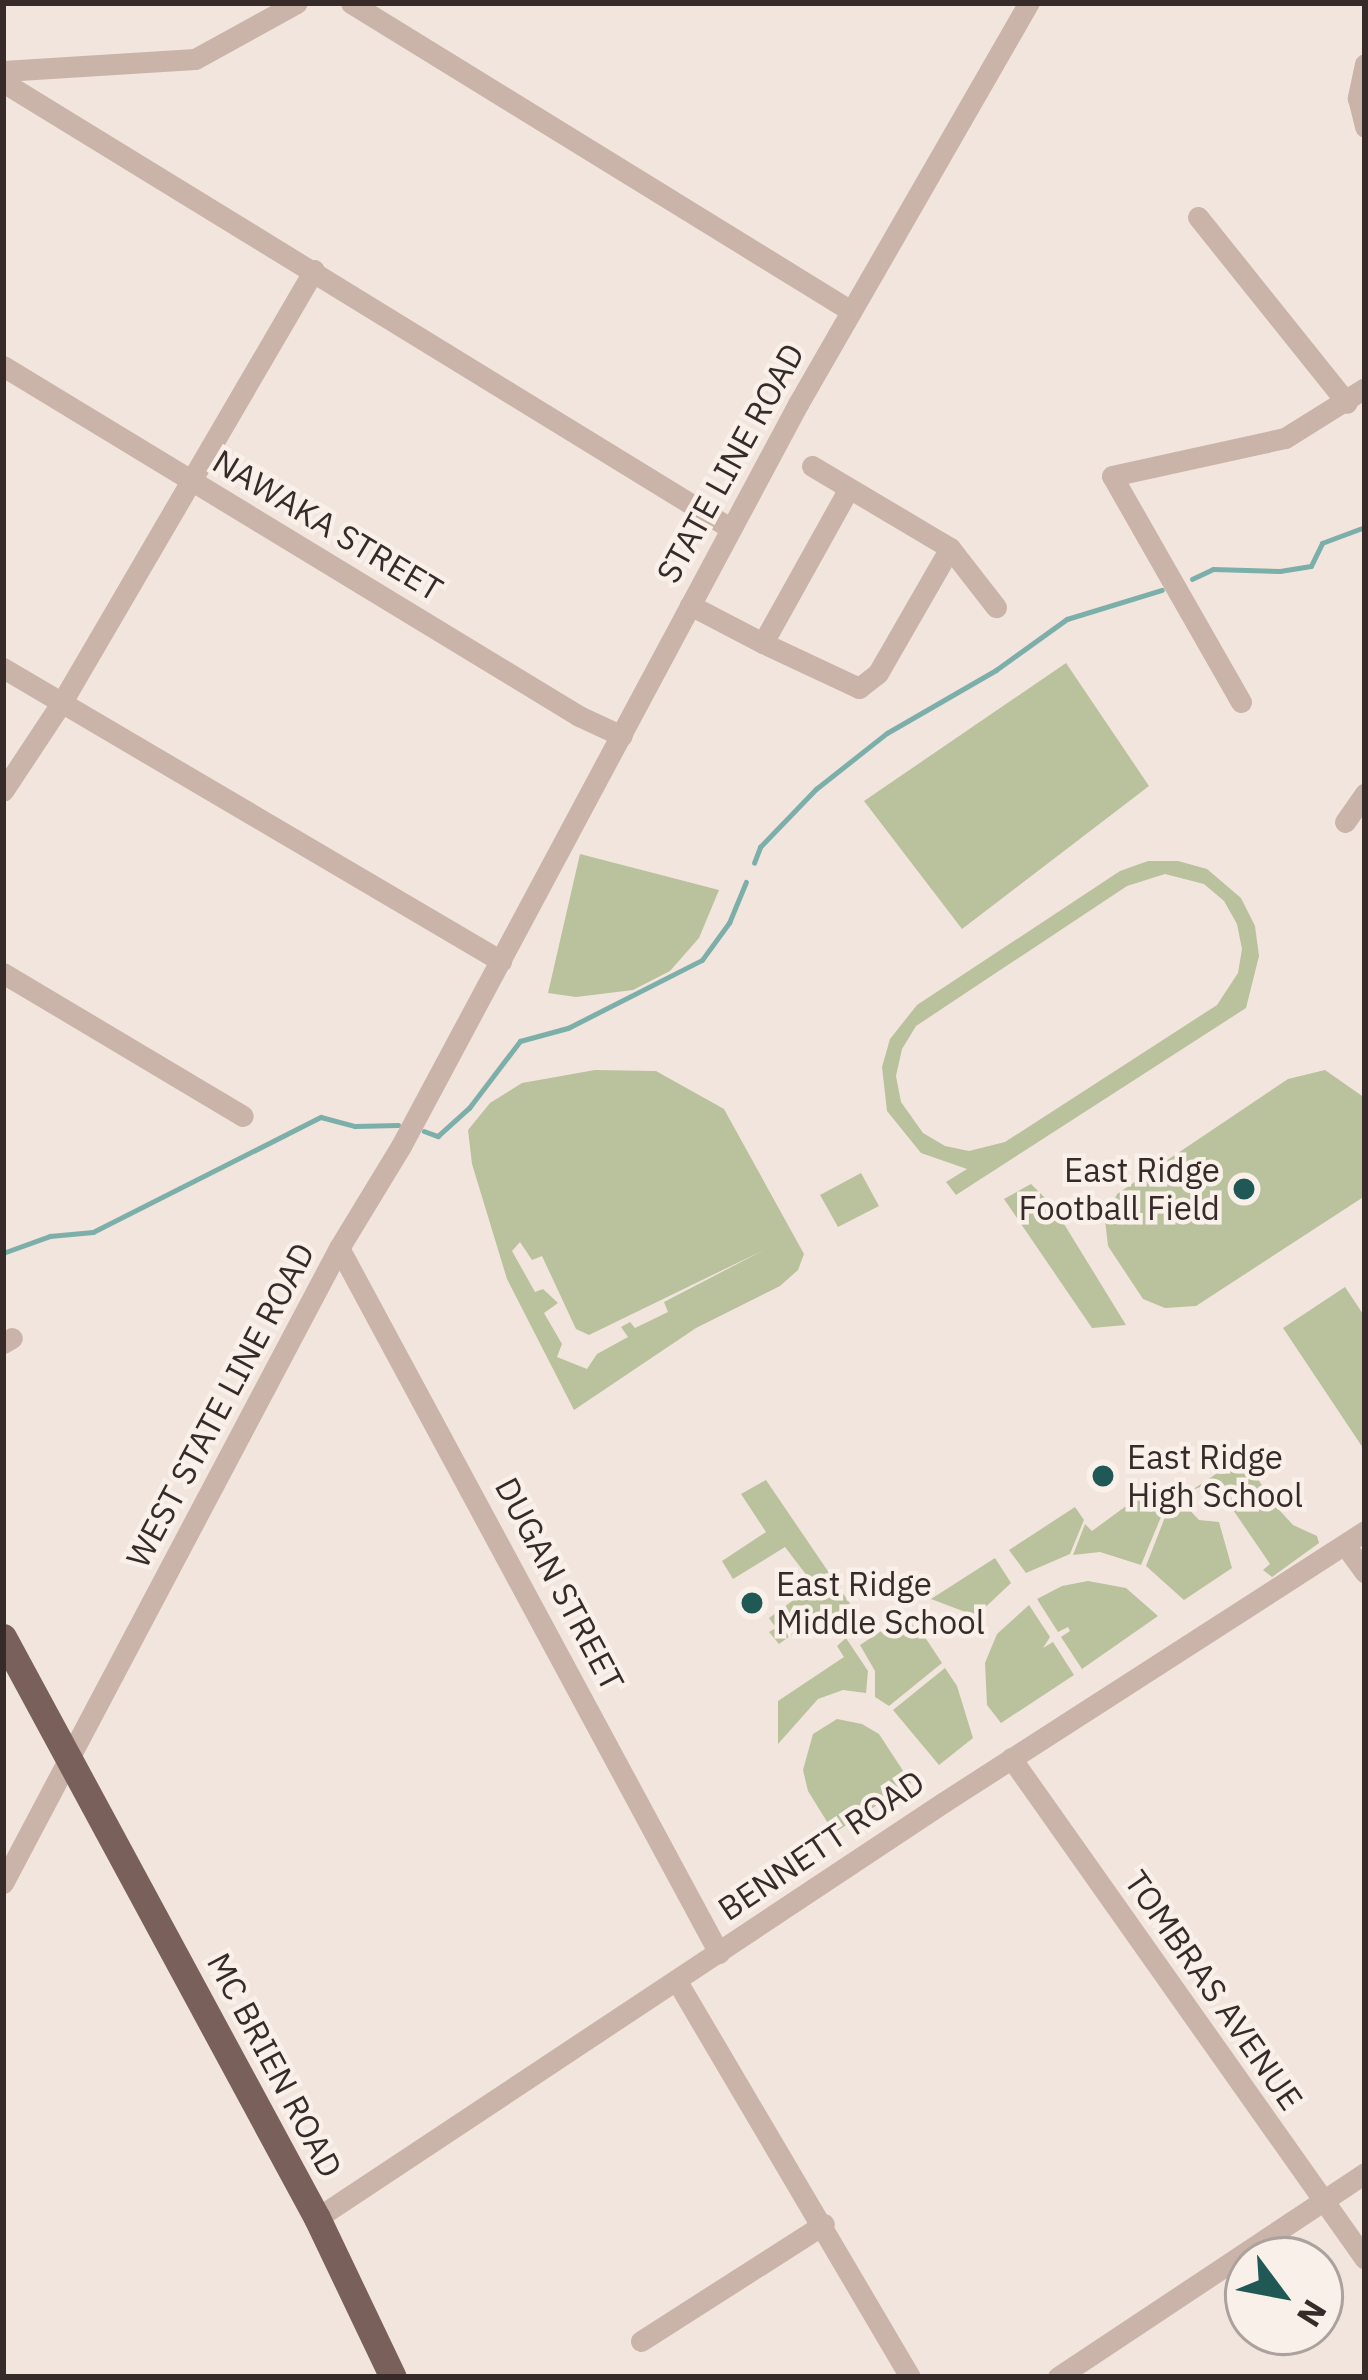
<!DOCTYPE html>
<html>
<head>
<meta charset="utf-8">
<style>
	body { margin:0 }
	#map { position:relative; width:1368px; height:2380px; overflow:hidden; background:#f2e5dd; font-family:"IBM Plex Sans",sans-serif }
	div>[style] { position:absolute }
	.green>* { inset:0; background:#bac19d }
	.stream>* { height:4.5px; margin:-2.25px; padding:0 2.25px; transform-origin:2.25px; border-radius:2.25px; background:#7dafaa }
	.minor>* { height:21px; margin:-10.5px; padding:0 10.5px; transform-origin:10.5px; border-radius:10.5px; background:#cab4a9 }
	.major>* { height:27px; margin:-13.5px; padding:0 13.5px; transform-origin:13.5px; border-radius:13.5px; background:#79605a }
	.dots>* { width:33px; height:33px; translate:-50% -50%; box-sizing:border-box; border:6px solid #faf0ea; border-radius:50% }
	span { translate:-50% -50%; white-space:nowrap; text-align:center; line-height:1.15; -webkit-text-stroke:9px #faf0ea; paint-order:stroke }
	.street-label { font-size:33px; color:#372b29 }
	.poi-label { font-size:33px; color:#372b29 }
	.right { translate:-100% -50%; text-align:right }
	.left { translate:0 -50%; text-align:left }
	.frame { position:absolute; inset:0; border:6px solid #372b29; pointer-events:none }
	.north { position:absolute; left:1224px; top:2236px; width:120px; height:120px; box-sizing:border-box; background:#faf0ea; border:3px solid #aca19d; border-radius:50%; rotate:122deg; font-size:33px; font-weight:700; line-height:48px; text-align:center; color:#372b29 }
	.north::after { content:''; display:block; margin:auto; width:42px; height:54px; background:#1f5854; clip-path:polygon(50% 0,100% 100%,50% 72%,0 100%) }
</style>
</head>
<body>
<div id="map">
	<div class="green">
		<div style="clip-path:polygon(1066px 663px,1149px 786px,962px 929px,864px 801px)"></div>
		<div style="clip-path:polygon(580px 854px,719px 890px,699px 938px,670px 971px,633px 990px,576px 997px,548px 993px)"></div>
		<div style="clip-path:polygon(evenodd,1148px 861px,1178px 861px,1207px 869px,1241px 898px,1255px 926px,1259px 956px,1246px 1008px,956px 1195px,946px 1182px,967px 1169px,921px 1153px,887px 1111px,882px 1067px,890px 1039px,917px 1005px,1120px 871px,1148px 861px,1165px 874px,1204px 884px,1224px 901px,1237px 924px,1242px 949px,1238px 973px,1217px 1005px,1005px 1142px,969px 1151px,945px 1146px,923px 1133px,901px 1102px,896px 1076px,902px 1049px,916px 1026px,1127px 886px,1165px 874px)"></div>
		<div style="clip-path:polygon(evenodd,595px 1070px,656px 1071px,724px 1109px,804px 1254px,798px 1270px,780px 1286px,696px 1328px,574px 1410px,507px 1279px,472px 1164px,468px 1130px,490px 1103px,522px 1083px,595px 1070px,520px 1242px,532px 1260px,542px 1256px,576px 1329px,589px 1335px,768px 1248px,664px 1302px,668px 1312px,635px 1328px,630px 1322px,621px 1327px,628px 1337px,597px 1354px,587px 1369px,557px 1357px,562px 1344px,544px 1313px,558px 1303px,543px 1289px,535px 1292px,512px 1251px,520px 1242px)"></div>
		<div style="clip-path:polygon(1325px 1070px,1365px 1098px,1365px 1196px,1196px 1306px,1165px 1308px,1143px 1299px,1108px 1246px,1105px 1220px,1117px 1194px,1288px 1079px)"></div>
		<div style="clip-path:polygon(861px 1173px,879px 1206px,838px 1227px,820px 1195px)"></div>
		<div style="clip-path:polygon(1031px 1184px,1053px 1206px,1126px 1325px,1092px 1328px,1004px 1199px)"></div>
		<div style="clip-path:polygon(1345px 1287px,1365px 1317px,1365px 1451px,1283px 1328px)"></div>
		<div style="clip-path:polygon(1244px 1455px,1271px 1501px,1293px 1525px,1317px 1536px,1319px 1543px,1272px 1577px,1263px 1570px,1270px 1564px,1214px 1482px,1192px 1490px)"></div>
		<div style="clip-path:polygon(766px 1480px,857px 1614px,829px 1633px,817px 1616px,779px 1644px,769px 1632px,776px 1628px,769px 1618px,814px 1585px,785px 1547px,733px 1579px,722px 1561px,766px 1532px,741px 1494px)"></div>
		<div style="clip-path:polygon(1152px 1487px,1166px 1505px,1141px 1565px,1100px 1552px,1073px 1555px,1085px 1524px,1092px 1531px)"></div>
		<div style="clip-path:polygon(1179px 1499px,1199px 1520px,1219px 1522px,1232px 1568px,1184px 1600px,1146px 1566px,1167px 1512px)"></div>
		<div style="clip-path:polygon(1075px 1507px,1084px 1520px,1070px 1554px,1026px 1573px,1009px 1550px)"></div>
		<div style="clip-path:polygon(995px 1558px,1011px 1583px,976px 1616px,931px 1599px)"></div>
		<div style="clip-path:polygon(1088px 1581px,1126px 1588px,1158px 1616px,1082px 1669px,1061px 1637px,1070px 1631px,1068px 1627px,1058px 1632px,1037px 1599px,1062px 1586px)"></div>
		<div style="clip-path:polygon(1029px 1605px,1050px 1637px,1043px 1648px,1053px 1642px,1074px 1675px,1001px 1723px,987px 1705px,985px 1663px,997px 1634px)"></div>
		<div style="clip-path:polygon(909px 1613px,942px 1663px,889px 1706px,875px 1697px,875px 1671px,860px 1645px)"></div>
		<div style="clip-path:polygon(846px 1638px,868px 1671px,866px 1693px,843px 1690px,818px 1699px,778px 1744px,778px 1701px,844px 1657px,837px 1646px)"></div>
		<div style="clip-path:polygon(945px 1668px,957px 1686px,973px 1738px,939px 1765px,893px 1710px)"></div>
		<div style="clip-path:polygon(837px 1719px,862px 1724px,879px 1734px,911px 1783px,834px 1833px,808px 1791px,803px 1770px,813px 1734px)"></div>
	</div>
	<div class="stream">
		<div style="left:1192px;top:579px;width:23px;rotate:-25deg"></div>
		<div style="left:1213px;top:569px;width:67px;rotate:1.7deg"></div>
		<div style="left:1280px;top:571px;width:31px;rotate:-9deg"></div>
		<div style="left:1311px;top:566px;width:25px;rotate:-64deg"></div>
		<div style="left:1322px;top:543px;width:46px;rotate:-20.4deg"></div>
		<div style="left:754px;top:863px;width:17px;rotate:-69deg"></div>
		<div style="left:760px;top:847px;width:81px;rotate:-46deg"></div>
		<div style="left:816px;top:789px;width:90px;rotate:-38.3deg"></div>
		<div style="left:887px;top:733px;width:126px;rotate:-30deg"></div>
		<div style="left:996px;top:670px;width:87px;rotate:-35.7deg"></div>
		<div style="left:1067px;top:619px;width:99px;rotate:-17deg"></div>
		<div style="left:424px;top:1131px;width:15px;rotate:20deg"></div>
		<div style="left:438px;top:1136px;width:42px;rotate:-42.1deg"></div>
		<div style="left:469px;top:1108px;width:84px;rotate:-52.7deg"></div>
		<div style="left:520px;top:1041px;width:50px;rotate:-15.2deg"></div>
		<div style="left:568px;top:1028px;width:150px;rotate:-26.9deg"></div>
		<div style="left:702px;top:960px;width:46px;rotate:-53.9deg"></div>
		<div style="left:729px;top:923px;width:44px;rotate:-67.5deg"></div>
		<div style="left:3px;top:1253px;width:50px;rotate:-19.9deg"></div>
		<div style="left:50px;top:1236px;width:43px;rotate:-5.3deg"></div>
		<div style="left:93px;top:1232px;width:255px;rotate:-26.8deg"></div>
		<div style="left:321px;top:1117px;width:35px;rotate:15deg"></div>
		<div style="left:355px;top:1126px;width:43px;rotate:-1.3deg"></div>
	</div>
	<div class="minor">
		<div style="left:351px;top:3px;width:587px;rotate:31.63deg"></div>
		<div style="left:1365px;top:64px;width:35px;rotate:102deg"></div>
		<div style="left:1358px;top:98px;width:30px;rotate:76deg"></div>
		<div style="left:3px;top:71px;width:192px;rotate:-3.6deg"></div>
		<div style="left:195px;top:59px;width:116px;rotate:-28.8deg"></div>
		<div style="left:3px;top:82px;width:853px;rotate:31.53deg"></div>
		<div style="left:1198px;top:217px;width:238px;rotate:51.3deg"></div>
		<div style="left:3px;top:366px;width:674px;rotate:31.28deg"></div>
		<div style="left:579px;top:716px;width:47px;rotate:24.9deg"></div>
		<div style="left:812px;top:466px;width:161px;rotate:30.7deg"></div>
		<div style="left:950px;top:548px;width:75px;rotate:52.1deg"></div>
		<div style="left:848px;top:490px;width:175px;rotate:119.1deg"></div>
		<div style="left:763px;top:643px;width:106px;rotate:25.1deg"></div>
		<div style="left:859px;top:688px;width:24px;rotate:-38deg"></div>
		<div style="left:878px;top:673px;width:144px;rotate:-60.1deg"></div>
		<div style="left:690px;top:605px;width:82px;rotate:27.5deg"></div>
		<div style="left:3px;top:668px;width:578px;rotate:30.47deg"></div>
		<div style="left:1241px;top:702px;width:260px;rotate:-119.7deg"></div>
		<div style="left:1112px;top:476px;width:177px;rotate:-12.4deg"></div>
		<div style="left:1285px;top:438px;width:94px;rotate:-32deg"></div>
		<div style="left:3px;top:791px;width:107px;rotate:-56.5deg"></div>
		<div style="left:62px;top:702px;width:500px;rotate:-59.74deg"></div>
		<div style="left:1345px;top:822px;width:35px;rotate:-55deg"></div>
		<div style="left:3px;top:973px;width:279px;rotate:30.8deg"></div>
		<div style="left:339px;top:1248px;width:801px;rotate:61.68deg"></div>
		<div style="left:3px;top:1343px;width:10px;rotate:-29deg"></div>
		<div style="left:1345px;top:1545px;width:34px;rotate:54deg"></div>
		<div style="left:1011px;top:1758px;width:613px;rotate:54.76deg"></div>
		<div style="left:3px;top:1883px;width:718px;rotate:-62.12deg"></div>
		<div style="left:339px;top:1248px;width:119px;rotate:-58.7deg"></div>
		<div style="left:401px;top:1146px;width:842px;rotate:-61.85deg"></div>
		<div style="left:798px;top:404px;width:463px;rotate:-60.1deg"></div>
		<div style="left:678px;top:1983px;width:457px;rotate:59.5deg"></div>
		<div style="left:317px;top:2218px;width:752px;rotate:-33.56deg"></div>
		<div style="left:944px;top:1802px;width:501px;rotate:-32.77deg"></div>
		<div style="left:641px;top:2341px;width:217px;rotate:-32.6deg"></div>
		<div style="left:1058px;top:2377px;width:369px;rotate:-33.6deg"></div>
	</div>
	<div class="major">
		<div style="left:3px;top:1637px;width:660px;rotate:61.61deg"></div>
		<div style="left:317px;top:2218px;width:176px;rotate:64.5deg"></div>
	</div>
	<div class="dots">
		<div style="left:1244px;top:1189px;background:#1f5854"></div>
		<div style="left:1103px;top:1476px;background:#1f5854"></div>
		<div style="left:752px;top:1603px;background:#1f5854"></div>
	</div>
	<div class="street-label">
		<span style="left:730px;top:463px;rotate:-61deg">STATE LINE ROAD</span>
		<span style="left:328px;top:525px;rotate:31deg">NAWAKA STREET</span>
		<span style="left:220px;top:1405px;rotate:-62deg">WEST STATE LINE ROAD</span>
		<span style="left:560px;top:1584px;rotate:62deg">DUGAN STREET</span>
		<span style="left:821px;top:1845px;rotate:-34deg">BENNETT ROAD</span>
		<span style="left:1214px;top:1990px;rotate:55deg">TOMBRAS AVENUE</span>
		<span style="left:275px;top:2065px;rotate:62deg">MC BRIEN ROAD</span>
	</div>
	<div class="poi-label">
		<span class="right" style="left:1220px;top:1189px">East Ridge<br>Football Field</span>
		<span class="left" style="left:1127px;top:1476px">East Ridge<br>High School</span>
		<span class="left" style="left:776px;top:1603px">East Ridge<br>Middle School</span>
	</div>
	<div class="frame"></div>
	<div class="north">N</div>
</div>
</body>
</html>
